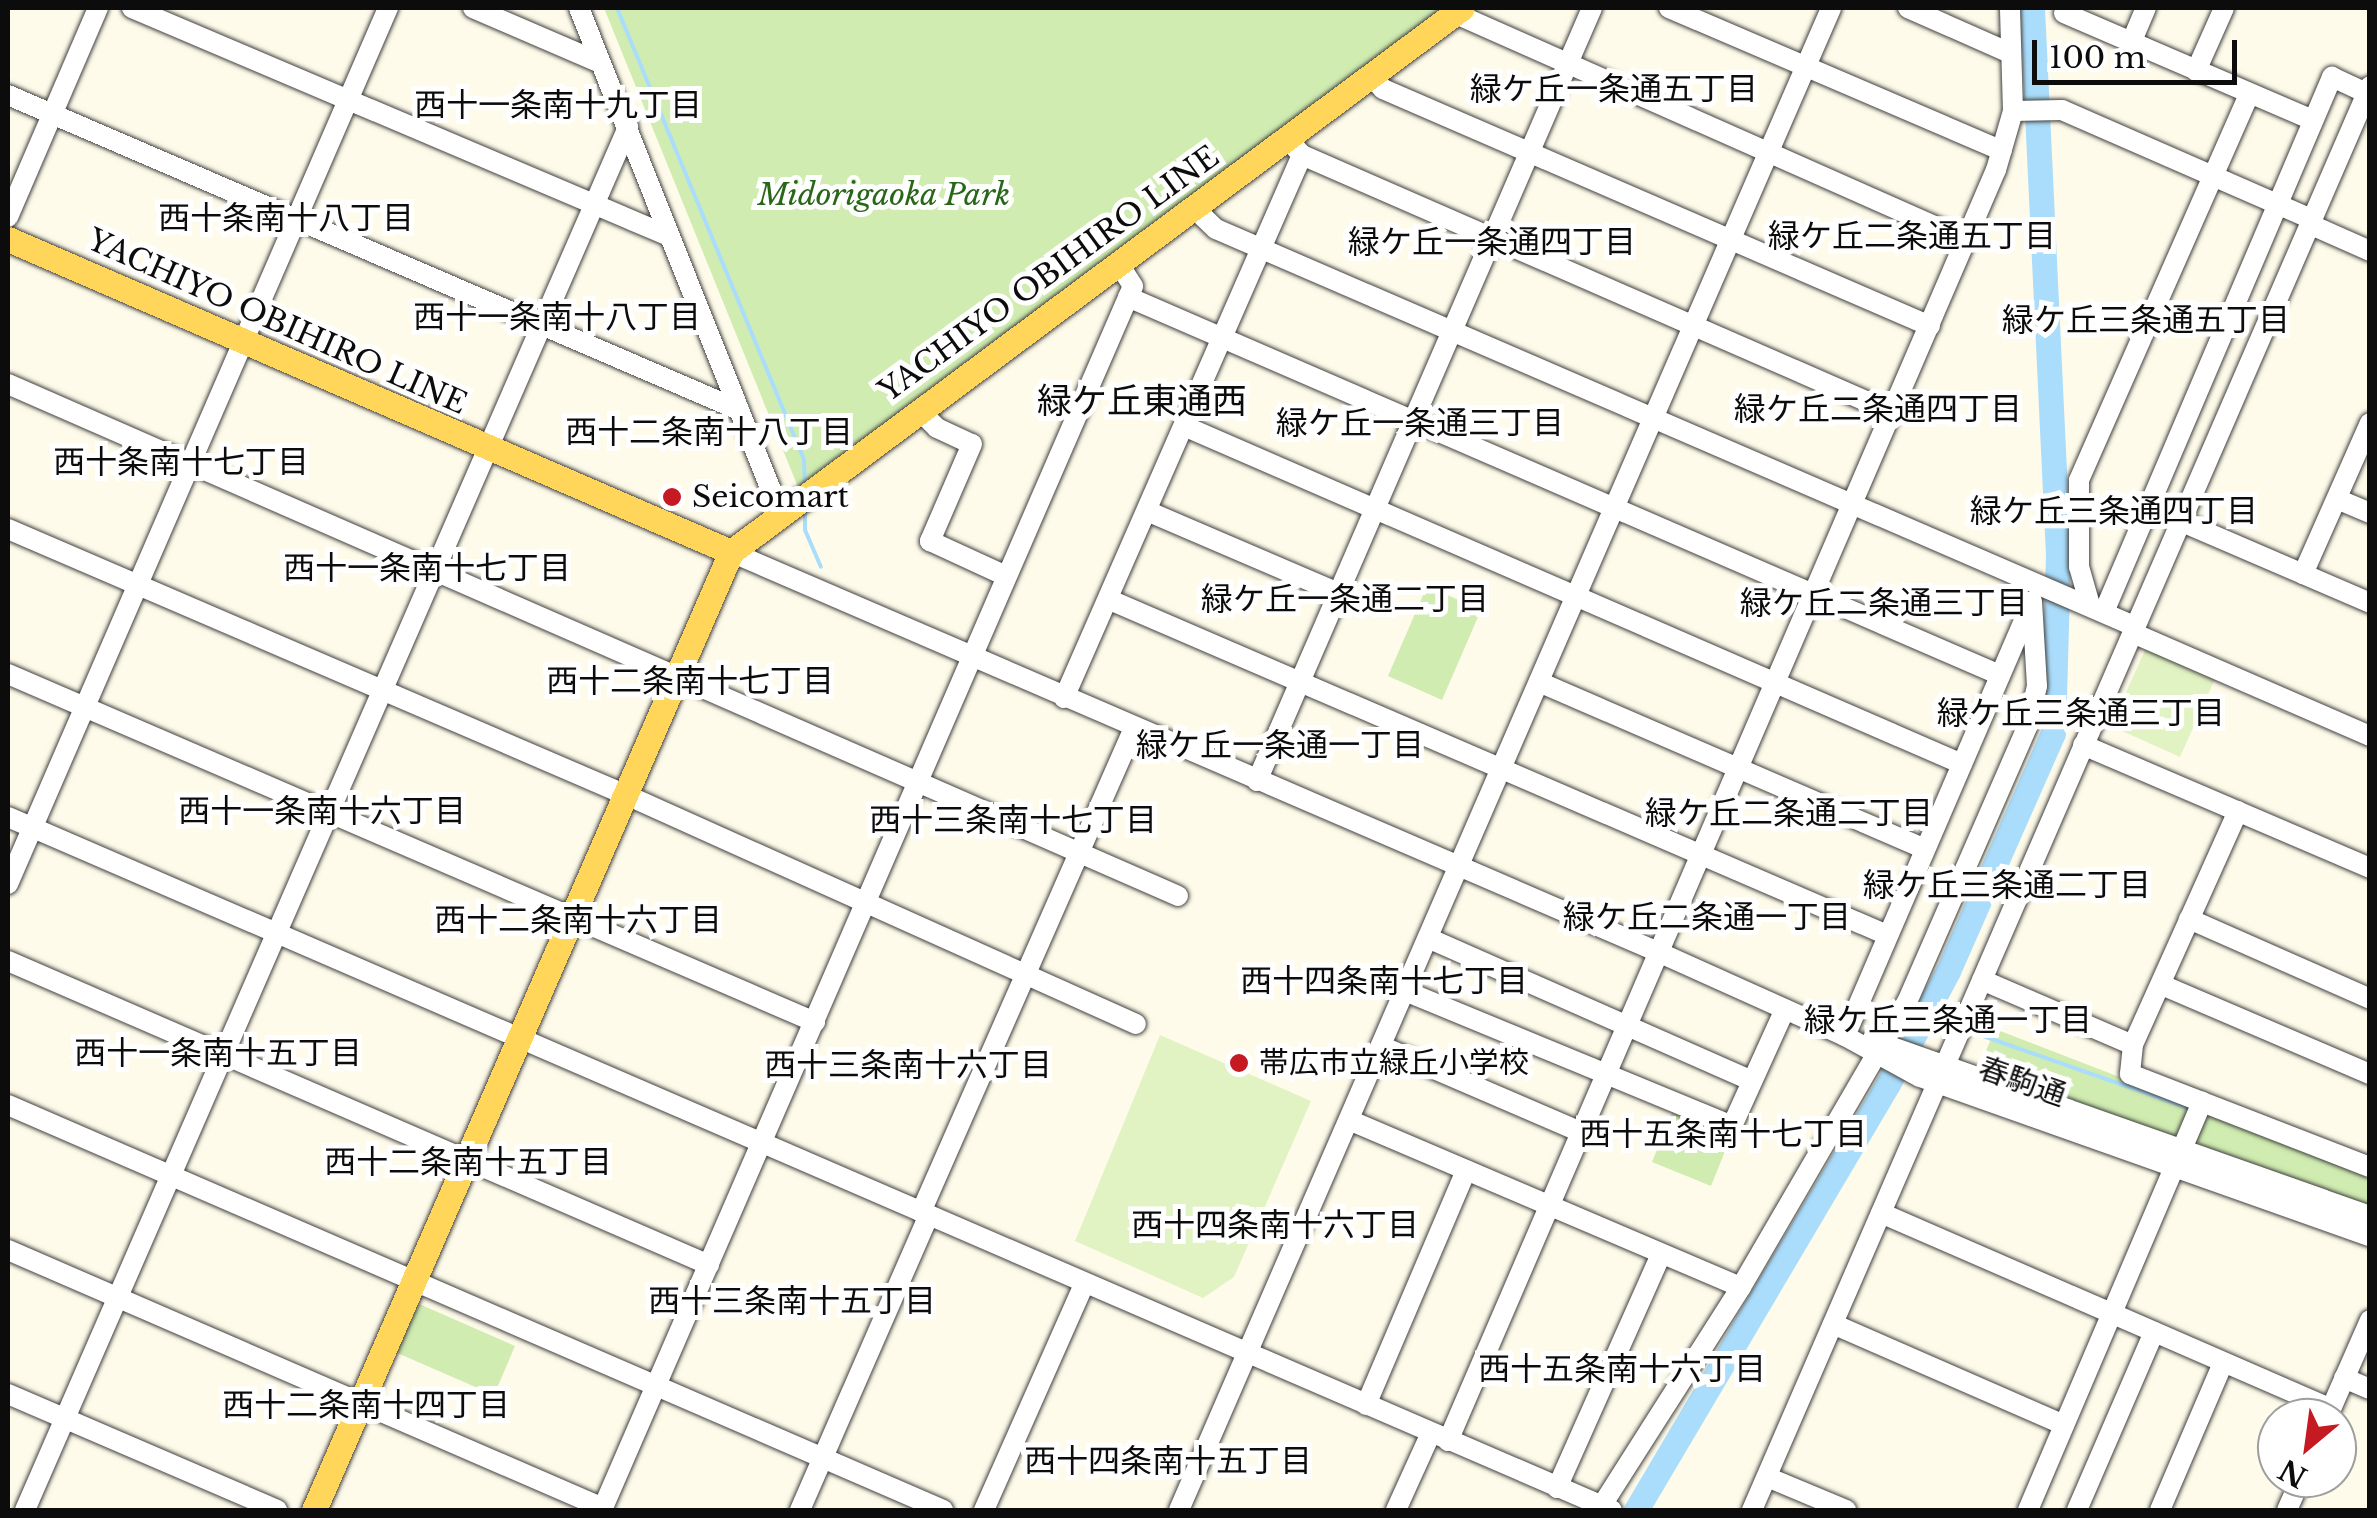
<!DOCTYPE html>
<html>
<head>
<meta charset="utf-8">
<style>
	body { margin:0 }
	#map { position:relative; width:2377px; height:1518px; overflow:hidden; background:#fffbea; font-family:"Libre Baskerville","Noto Sans JP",serif }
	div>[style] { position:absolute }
	.green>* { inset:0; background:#d0ecb1 }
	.pitch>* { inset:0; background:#e2f3c3 }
	.stream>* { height:4px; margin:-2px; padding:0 2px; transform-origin:2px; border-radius:2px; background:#aaddfb }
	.river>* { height:25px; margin:-12.5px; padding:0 12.5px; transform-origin:12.5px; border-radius:12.5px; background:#aaddfb }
	.roads { filter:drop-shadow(0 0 2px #3f3f3f) drop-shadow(0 0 2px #3f3f3f) }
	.minor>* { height:20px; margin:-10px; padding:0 10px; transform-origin:10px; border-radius:10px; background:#fff }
	.major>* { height:25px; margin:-12.5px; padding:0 12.5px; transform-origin:12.5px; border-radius:12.5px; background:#ffd65a }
	.dots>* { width:28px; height:28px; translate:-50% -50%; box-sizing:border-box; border:5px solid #fff; border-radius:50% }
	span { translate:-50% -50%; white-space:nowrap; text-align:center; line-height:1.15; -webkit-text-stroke:10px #fff; paint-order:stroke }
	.park-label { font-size:30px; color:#286718; font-style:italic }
	.street-label { font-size:30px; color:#0c0c0c }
	.poi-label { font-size:30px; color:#0c0c0c }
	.left { translate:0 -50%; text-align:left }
	.neighbourhood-label { font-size:32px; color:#0c0c0c }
	.quarter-label { font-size:35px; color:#0c0c0c }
	.frame { position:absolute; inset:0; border:10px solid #0c0c0c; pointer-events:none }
	.north { position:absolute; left:2257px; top:1398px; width:100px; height:100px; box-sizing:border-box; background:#fff; border:2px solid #9e9e9e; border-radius:50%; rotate:209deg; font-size:28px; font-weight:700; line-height:40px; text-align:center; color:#0c0c0c }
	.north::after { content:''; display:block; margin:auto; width:35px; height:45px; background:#c51a22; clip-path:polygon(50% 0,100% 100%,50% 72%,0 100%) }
	.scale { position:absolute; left:2032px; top:40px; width:205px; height:45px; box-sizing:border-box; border:5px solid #0c0c0c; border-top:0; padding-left:12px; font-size:30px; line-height:35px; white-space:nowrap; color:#0c0c0c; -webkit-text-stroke:8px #fff; paint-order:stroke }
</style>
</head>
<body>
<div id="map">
	<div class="green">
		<div style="clip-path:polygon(604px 8px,1453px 8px,800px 492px)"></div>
		<div style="clip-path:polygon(1427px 586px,1481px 610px,1442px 700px,1388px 676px)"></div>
		<div style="clip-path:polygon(1995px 1029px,2187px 1103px,2191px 1113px,2182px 1135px,2171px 1138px,1979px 1068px)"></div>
		<div style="clip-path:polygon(1673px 1110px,1732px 1134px,1711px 1186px,1652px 1162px)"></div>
		<div style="clip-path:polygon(2209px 1113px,2369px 1173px,2369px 1206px,2201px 1146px,2196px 1138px)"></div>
		<div style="clip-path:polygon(417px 1303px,515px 1346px,494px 1395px,395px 1352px)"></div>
	</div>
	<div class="pitch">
		<div style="clip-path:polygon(2146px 648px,2215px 679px,2180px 757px,2111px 726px)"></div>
		<div style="clip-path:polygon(1160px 1035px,1311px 1101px,1234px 1277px,1203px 1298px,1075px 1241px)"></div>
	</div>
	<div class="stream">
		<div style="left:617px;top:8px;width:489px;rotate:67.5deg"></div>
		<div style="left:804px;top:460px;width:25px;rotate:88deg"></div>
		<div style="left:805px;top:510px;width:20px;rotate:90deg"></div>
		<div style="left:805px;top:530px;width:40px;rotate:66.6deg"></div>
		<div style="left:1921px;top:1022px;width:35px;rotate:8deg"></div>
		<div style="left:1969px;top:1031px;width:236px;rotate:19.3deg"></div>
	</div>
	<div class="river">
		<div style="left:1636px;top:1510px;width:495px;rotate:-59.4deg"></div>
		<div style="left:1888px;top:1084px;width:128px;rotate:-62deg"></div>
		<div style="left:1948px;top:971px;width:260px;rotate:-66.2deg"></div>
		<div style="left:2053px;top:733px;width:178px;rotate:-88.4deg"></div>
		<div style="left:2058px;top:555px;width:548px;rotate:-92.72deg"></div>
	</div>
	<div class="roads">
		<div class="minor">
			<div style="left:132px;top:8px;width:583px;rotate:23.01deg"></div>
			<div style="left:473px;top:8px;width:139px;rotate:23.3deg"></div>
			<div style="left:579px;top:8px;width:546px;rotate:68.28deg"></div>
			<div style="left:1669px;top:8px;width:362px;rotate:23.2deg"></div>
			<div style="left:1908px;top:8px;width:111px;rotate:23.8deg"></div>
			<div style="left:1454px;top:13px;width:560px;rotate:23.91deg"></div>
			<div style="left:2064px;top:13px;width:270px;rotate:23.3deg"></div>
			<div style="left:2131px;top:43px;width:38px;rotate:-67deg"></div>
			<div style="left:2196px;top:71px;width:69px;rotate:-66deg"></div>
			<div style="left:1370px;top:75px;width:19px;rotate:47deg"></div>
			<div style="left:1383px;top:89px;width:596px;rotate:23.43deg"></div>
			<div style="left:8px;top:95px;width:796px;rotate:23.31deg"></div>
			<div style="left:2013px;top:111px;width:49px;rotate:-1.2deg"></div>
			<div style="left:2062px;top:110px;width:273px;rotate:23.6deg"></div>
			<div style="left:1287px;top:138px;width:23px;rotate:49deg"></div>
			<div style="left:1302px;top:155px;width:643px;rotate:23.57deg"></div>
			<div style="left:1194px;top:208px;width:30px;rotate:44deg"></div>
			<div style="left:1216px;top:229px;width:1002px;rotate:23.39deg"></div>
			<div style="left:8px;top:217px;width:228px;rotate:-66.7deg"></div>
			<div style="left:2309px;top:224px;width:67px;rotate:23.9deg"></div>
			<div style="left:1128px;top:297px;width:950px;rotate:23.44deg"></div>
			<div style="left:8px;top:384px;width:1277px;rotate:23.63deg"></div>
			<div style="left:920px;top:411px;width:24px;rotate:45deg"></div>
			<div style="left:937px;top:428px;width:38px;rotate:25deg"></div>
			<div style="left:972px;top:444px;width:106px;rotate:113.4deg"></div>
			<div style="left:930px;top:541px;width:84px;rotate:24.7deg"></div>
			<div style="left:1184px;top:426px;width:848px;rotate:23.48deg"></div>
			<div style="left:2337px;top:499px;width:36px;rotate:23deg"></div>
			<div style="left:1147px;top:511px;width:208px;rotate:23.2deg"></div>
			<div style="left:2180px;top:521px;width:207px;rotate:23.3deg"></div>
			<div style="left:8px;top:529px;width:671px;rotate:23.28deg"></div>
			<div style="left:624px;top:794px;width:561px;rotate:24.19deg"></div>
			<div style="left:731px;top:552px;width:1010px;rotate:23.34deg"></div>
			<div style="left:1658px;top:952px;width:205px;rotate:24.2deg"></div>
			<div style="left:1845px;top:1036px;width:85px;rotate:28.7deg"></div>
			<div style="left:1920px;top:1077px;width:477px;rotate:19.5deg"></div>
			<div style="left:2303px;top:574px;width:165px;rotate:-66.1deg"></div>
			<div style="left:1110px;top:600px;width:846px;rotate:23.32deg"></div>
			<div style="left:2090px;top:605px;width:40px;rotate:-106deg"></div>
			<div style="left:2079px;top:567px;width:87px;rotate:-90deg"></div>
			<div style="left:2079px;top:480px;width:422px;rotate:-66.2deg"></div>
			<div style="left:2104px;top:612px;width:582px;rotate:-66.92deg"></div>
			<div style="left:2332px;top:77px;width:38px;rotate:25deg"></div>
			<div style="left:2133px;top:633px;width:258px;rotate:23.5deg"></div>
			<div style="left:8px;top:674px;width:879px;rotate:23.33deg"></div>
			<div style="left:1539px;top:682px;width:420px;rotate:23.4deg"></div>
			<div style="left:1064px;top:698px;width:593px;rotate:-66.33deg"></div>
			<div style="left:2083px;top:745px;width:312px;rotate:23.2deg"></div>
			<div style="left:1257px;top:781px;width:842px;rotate:-66.57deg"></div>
			<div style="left:2238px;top:811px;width:256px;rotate:114.2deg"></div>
			<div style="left:2133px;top:1045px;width:29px;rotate:96deg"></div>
			<div style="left:2130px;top:1074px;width:257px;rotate:21.2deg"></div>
			<div style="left:8px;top:817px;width:1747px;rotate:23.37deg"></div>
			<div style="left:8px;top:884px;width:955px;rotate:-66.55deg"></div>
			<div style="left:2189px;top:919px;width:198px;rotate:23.8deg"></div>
			<div style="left:1428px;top:938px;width:354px;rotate:23.8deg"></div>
			<div style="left:8px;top:961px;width:764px;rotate:23.44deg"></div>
			<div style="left:1982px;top:980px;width:164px;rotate:23.3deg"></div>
			<div style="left:2162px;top:985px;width:226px;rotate:23.2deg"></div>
			<div style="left:1405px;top:991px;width:354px;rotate:22.4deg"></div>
			<div style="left:1732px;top:1126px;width:128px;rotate:-65.6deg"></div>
			<div style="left:1845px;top:1036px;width:470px;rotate:-66.7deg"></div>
			<div style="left:1872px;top:1040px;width:528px;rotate:19.46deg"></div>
			<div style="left:1381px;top:1046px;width:220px;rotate:23.3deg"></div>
			<div style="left:8px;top:1105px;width:1019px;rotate:23.42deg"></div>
			<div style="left:1349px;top:1120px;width:426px;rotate:23.1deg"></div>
			<div style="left:921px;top:1212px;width:529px;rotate:-66.25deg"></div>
			<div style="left:1881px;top:1213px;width:491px;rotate:23.5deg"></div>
			<div style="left:8px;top:1250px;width:649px;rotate:23.44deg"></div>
			<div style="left:1833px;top:1324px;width:252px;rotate:23.6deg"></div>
			<div style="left:2344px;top:1378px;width:28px;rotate:23deg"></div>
			<div style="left:8px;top:1394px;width:293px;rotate:23.3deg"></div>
			<div style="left:1366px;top:1405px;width:255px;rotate:-66.9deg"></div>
			<div style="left:2327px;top:1418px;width:107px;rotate:-66.3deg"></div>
			<div style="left:1448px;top:1441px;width:1384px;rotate:-66.68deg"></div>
			<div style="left:1996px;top:170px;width:61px;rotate:-73.9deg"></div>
			<div style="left:2013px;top:111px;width:103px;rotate:-91.7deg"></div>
			<div style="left:1767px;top:1477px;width:86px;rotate:22.7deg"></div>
			<div style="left:1557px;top:1488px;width:256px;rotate:-66deg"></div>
			<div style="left:25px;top:1510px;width:1509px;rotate:-66.44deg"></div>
			<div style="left:602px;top:1510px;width:1334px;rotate:-66.55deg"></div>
			<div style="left:1133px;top:286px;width:27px;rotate:-123deg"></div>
			<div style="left:800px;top:1510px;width:322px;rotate:-66.4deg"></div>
			<div style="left:984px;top:1510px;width:247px;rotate:-66.1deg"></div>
			<div style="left:1179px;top:1510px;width:1637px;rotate:-66.53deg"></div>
			<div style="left:1396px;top:1510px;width:85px;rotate:-65.6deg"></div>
			<div style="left:1599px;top:1510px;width:264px;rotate:-57.5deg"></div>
			<div style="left:1741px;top:1287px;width:330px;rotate:-59.8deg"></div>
			<div style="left:1907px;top:1002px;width:302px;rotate:-66.4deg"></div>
			<div style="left:2028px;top:725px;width:40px;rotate:-77deg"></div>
			<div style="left:2037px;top:686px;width:85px;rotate:-93.4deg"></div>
			<div style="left:1752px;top:1510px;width:1552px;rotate:-66.54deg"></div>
			<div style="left:2028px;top:1510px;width:444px;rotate:-66.9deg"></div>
			<div style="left:2077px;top:1510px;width:194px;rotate:-66.6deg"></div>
			<div style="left:2160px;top:1510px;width:160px;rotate:-66.8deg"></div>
			<div style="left:2287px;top:1510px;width:35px;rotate:-66deg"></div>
		</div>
		<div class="major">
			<div style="left:8px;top:239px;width:788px;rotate:23.41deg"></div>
			<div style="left:314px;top:1510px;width:1045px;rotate:-66.48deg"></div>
			<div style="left:731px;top:552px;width:911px;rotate:-36.66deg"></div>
		</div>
	</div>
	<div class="dots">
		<div style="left:672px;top:497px;background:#c51a22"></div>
		<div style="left:1239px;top:1063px;background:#c51a22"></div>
	</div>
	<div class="park-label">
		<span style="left:884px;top:195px">Midorigaoka Park</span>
	</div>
	<div class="street-label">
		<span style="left:1049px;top:274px;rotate:-36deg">YACHIYO OBIHIRO LINE</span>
		<span style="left:277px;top:322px;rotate:24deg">YACHIYO OBIHIRO LINE</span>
		<span style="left:2022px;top:1082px;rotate:19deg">春駒通</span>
	</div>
	<div class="poi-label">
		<span class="left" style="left:692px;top:497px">Seicomart</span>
		<span class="left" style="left:1259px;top:1063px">帯広市立緑丘小学校</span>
	</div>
	<div class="neighbourhood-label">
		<span style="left:1614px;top:89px">緑ケ丘一条通五丁目</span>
		<span style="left:558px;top:105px">西十一条南十九丁目</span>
		<span style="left:286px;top:218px">西十条南十八丁目</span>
		<span style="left:1912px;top:236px">緑ケ丘二条通五丁目</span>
		<span style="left:1492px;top:242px">緑ケ丘一条通四丁目</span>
		<span style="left:557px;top:317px">西十一条南十八丁目</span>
		<span style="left:2146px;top:320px">緑ケ丘三条通五丁目</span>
		<span style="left:1878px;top:409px">緑ケ丘二条通四丁目</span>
		<span style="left:1420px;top:423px">緑ケ丘一条通三丁目</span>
		<span style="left:709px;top:432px">西十二条南十八丁目</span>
		<span style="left:181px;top:462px">西十条南十七丁目</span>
		<span style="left:2114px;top:511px">緑ケ丘三条通四丁目</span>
		<span style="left:427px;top:568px">西十一条南十七丁目</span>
		<span style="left:1345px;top:599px">緑ケ丘一条通二丁目</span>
		<span style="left:1884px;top:603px">緑ケ丘二条通三丁目</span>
		<span style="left:690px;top:681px">西十二条南十七丁目</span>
		<span style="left:2081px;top:713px">緑ケ丘三条通三丁目</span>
		<span style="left:1280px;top:745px">緑ケ丘一条通一丁目</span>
		<span style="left:322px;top:811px">西十一条南十六丁目</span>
		<span style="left:1789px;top:813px">緑ケ丘二条通二丁目</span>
		<span style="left:1013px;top:820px">西十三条南十七丁目</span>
		<span style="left:2007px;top:885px">緑ケ丘三条通二丁目</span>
		<span style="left:1707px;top:917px">緑ケ丘二条通一丁目</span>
		<span style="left:578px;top:920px">西十二条南十六丁目</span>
		<span style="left:1384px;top:981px">西十四条南十七丁目</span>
		<span style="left:1948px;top:1020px">緑ケ丘三条通一丁目</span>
		<span style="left:218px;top:1053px">西十一条南十五丁目</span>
		<span style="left:908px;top:1065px">西十三条南十六丁目</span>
		<span style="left:1723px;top:1134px">西十五条南十七丁目</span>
		<span style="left:468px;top:1162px">西十二条南十五丁目</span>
		<span style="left:1275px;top:1225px">西十四条南十六丁目</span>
		<span style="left:792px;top:1301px">西十三条南十五丁目</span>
		<span style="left:1622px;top:1369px">西十五条南十六丁目</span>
		<span style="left:366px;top:1405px">西十二条南十四丁目</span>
		<span style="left:1168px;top:1461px">西十四条南十五丁目</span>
	</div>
	<div class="quarter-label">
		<span style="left:1142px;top:401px">緑ケ丘東通西</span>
	</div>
	<div class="frame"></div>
	<div class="north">N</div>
	<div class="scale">100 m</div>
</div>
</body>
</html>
